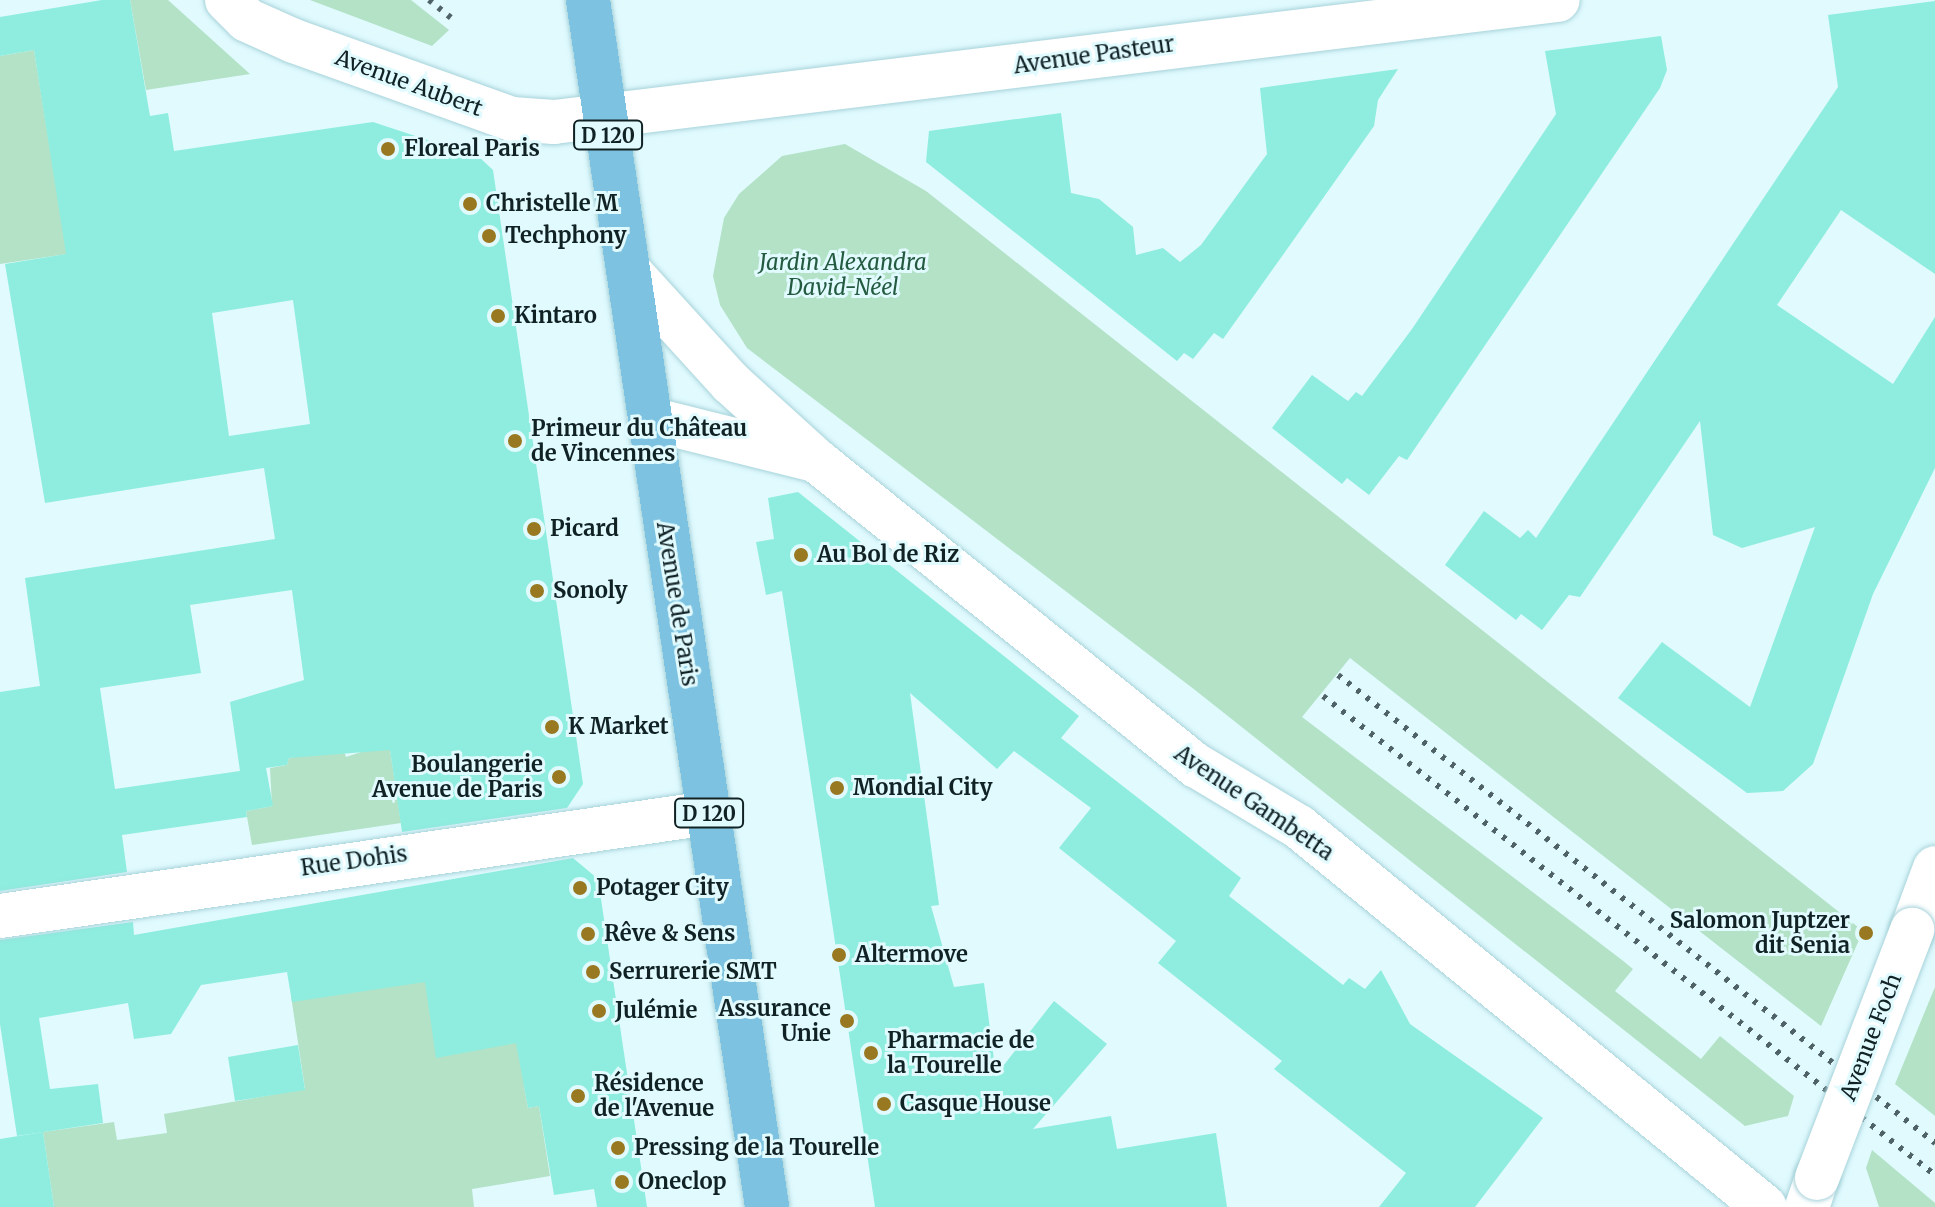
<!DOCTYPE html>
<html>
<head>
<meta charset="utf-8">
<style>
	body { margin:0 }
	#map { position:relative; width:1935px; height:1207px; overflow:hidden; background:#e0fafe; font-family:Merriweather,serif }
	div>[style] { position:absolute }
	.green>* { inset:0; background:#b3e2c7 }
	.building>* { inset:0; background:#8eeddf }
	.roads { filter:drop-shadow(0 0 2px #a7d3da) drop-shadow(0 0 2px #a7d3da) }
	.minor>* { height:44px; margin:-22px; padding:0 22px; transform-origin:22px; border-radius:22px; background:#fff }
	.major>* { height:44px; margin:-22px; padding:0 22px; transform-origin:22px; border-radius:22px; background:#7dc2e0 }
	.rail>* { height:6px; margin-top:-3px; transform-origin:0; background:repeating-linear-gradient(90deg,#4f6366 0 4px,transparent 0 12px) }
	.bridges { filter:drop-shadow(0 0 2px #a7d3da) drop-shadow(0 0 2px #a7d3da) }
	.minor-bridge>* { height:44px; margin:-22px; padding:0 22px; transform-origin:22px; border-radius:22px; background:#fff }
	.dots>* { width:22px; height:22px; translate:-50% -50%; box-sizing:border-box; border:4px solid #e0fafe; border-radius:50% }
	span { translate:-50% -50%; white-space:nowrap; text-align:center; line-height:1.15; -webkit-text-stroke:6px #e0fafe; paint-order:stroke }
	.shield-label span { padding:2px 6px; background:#e0fafe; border:2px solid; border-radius:6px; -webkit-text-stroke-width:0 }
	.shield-label { font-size:20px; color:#112225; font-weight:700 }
	.street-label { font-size:22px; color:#112225 }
	.poi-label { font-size:22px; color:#112225; font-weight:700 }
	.left { translate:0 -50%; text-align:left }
	.right { translate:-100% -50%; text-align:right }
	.park-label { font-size:22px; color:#245b40; font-style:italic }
</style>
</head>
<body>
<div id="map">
	<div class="green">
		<div style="clip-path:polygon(130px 0,168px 0,250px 74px,146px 90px)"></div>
		<div style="clip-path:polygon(310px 0,411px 0,449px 30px,432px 46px)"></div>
		<div style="clip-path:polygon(34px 50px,67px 254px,0 264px,0 56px)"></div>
		<div style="clip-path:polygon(845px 144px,926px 191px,1863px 931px,1821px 1026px,1350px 658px,1302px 717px,1622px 960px,1633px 969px,1615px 991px,1701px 1059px,1720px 1036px,1794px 1096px,1788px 1116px,1745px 1126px,1195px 690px,747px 348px,720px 305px,713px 276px,724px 218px,739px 194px,782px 156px)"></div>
		<div style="clip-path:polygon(389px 743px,401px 823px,252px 845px,246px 811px,272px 806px,270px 768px,287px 765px,289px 758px,343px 749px,346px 757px)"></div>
		<div style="clip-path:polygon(428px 975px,437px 1057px,529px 1040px,524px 1086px,528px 1108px,539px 1106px,550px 1176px,472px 1189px,474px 1207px,54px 1207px,43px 1132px,114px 1122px,117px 1140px,167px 1133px,164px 1114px,305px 1089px,291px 996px)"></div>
		<div style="clip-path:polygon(1935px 987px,1935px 1116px,1895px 1084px)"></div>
		<div style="clip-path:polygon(1872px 1150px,1935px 1203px,1935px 1207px,1879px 1207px,1866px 1168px)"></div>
	</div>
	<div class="building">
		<div style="clip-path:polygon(evenodd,102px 0,130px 0,150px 116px,168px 113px,174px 151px,373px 122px,479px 157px,493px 170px,583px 784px,567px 808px,402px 832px,390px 750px,289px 758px,287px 765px,266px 768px,273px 806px,246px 811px,247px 817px,122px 835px,127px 872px,0 891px,0 692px,40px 686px,25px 578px,275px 539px,264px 468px,45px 503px,5px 264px,66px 254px,34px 50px,0 56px,0 17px,102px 0,293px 300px,310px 424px,229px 436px,212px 313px,293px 300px,102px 0,292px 590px,304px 680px,230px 702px,240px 771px,115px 789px,100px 688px,201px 673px,190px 605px,292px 590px)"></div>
		<div style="clip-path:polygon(1935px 1px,1935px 274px,1841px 210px,1777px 305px,1893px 384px,1935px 317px,1935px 468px,1873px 594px,1813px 764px,1783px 791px,1747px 793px,1618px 698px,1662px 642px,1750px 707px,1815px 527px,1742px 548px,1713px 535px,1700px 421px,1580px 597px,1569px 595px,1542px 630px,1521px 614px,1516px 620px,1445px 565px,1484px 511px,1520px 538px,1528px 530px,1536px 538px,1838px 87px,1828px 15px)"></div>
		<div style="clip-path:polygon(1661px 36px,1667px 70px,1660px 88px,1407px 460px,1399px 456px,1369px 495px,1347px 478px,1342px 484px,1272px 428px,1312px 375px,1348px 401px,1356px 392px,1362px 396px,1412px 329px,1556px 114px,1545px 51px)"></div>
		<div style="clip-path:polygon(1398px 69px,1378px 100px,1374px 126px,1285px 252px,1223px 339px,1214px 333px,1193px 359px,1184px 353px,1177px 361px,926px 162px,929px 131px,1061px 113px,1071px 193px,1099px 199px,1133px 227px,1136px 255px,1163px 248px,1180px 262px,1201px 245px,1267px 154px,1260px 88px)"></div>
		<div style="clip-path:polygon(798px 492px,1079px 716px,1061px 738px,1241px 878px,1229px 896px,1343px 985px,1349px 978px,1365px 989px,1381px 970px,1410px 1024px,1543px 1118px,1475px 1207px,1379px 1207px,1406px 1173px,1274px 1069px,1282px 1061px,1158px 963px,1176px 941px,1059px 848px,1091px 808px,1014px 751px,997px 769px,910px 693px,939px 905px,931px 906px,954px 987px,984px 983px,996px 1075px,1054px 1001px,1107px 1044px,1033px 1129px,1111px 1116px,1117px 1149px,1216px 1133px,1227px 1207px,875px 1207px,782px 591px,766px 595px,756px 542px,774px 539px,768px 498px)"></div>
		<div style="clip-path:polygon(573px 858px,598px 879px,647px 1207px,597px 1207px,594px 1189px,554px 1195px,539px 1106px,528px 1108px,516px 1043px,436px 1058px,425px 982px,292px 1002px,287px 972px,201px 985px,171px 1034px,134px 1039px,128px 1003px,39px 1018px,50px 1089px,98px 1084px,103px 1123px,17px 1136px,0 1024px,0 940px,133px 922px,134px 935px)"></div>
		<div style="clip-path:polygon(298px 1045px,305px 1090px,235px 1101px,228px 1057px)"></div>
		<div style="clip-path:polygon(43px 1132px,54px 1207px,0 1207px,0 1139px)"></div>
	</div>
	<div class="roads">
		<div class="minor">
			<div style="left:227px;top:0;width:28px;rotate:45deg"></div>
			<div style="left:247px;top:20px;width:51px;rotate:24.1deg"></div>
			<div style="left:294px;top:41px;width:232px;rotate:19.7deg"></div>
			<div style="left:512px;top:119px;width:42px;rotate:4.1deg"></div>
			<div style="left:554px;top:122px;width:1011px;rotate:-6.93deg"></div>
			<div style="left:629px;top:271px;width:151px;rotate:47.7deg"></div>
			<div style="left:731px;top:383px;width:116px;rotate:42.2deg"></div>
			<div style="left:817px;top:461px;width:487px;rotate:38.8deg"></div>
			<div style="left:1197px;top:766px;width:119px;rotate:30.9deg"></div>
			<div style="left:1299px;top:827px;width:601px;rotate:39.2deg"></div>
			<div style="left:650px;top:419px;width:165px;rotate:14deg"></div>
			<div style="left:0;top:916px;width:716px;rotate:-8.27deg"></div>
			<div style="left:1912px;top:930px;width:66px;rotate:-69.6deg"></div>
			<div style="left:1807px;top:1207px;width:31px;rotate:-71deg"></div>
		</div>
		<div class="major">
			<div style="left:588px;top:0;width:1220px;rotate:81.56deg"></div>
		</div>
	</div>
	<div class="rail">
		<div style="left:429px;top:0;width:36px;rotate:39deg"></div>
		<div style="left:1338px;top:675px;width:759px;rotate:38.09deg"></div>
		<div style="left:1323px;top:696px;width:777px;rotate:38.05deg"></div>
	</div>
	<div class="bridges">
		<div class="minor-bridge">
			<div style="left:1817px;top:1178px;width:266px;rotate:-69deg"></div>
		</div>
	</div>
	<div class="dots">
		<div style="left:388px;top:149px;background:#987821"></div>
		<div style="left:470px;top:204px;background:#987821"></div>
		<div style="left:489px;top:236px;background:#987821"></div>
		<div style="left:498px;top:316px;background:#987821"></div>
		<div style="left:515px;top:441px;background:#987821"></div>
		<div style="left:534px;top:529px;background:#987821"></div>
		<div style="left:801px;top:555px;background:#987821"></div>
		<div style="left:537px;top:591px;background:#987821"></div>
		<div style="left:552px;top:727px;background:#987821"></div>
		<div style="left:559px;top:777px;background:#987821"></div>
		<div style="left:837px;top:788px;background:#987821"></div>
		<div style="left:580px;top:888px;background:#987821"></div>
		<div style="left:1866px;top:933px;background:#987821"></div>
		<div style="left:588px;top:934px;background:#987821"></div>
		<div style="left:839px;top:955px;background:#987821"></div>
		<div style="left:593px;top:972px;background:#987821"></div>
		<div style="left:599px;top:1011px;background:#987821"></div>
		<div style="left:847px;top:1021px;background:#987821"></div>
		<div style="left:871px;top:1053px;background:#987821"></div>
		<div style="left:578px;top:1096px;background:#987821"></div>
		<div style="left:884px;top:1104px;background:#987821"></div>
		<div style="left:618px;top:1148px;background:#987821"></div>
		<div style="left:622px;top:1182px;background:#987821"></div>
	</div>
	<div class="shield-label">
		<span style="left:608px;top:135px">D 120</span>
		<span style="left:709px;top:813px">D 120</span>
	</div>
	<div class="street-label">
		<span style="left:1094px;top:55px;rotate:-8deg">Avenue Pasteur</span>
		<span style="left:409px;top:83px;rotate:20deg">Avenue Aubert</span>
		<span style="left:677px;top:604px;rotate:81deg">Avenue de Paris</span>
		<span style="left:1254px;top:803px;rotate:34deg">Avenue Gambetta</span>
		<span style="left:354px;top:861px;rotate:-8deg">Rue Dohis</span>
		<span style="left:1871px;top:1037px;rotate:-69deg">Avenue Foch</span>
	</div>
	<div class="poi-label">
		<span class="left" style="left:404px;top:149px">Floreal Paris</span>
		<span class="left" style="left:486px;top:204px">Christelle M</span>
		<span class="left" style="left:505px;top:236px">Techphony</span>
		<span class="left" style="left:514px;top:316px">Kintaro</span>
		<span class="left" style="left:531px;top:441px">Primeur du Château<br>de Vincennes</span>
		<span class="left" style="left:550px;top:529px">Picard</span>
		<span class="left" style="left:817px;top:555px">Au Bol de Riz</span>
		<span class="left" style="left:553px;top:591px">Sonoly</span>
		<span class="left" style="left:568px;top:727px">K Market</span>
		<span class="right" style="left:543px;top:777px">Boulangerie<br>Avenue de Paris</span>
		<span class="left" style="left:853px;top:788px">Mondial City</span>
		<span class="left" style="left:596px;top:888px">Potager City</span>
		<span class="right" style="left:1850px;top:933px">Salomon Juptzer<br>dit Senia</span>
		<span class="left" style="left:604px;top:934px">Rêve &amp; Sens</span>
		<span class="left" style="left:855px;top:955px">Altermove</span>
		<span class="left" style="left:609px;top:972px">Serrurerie SMT</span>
		<span class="right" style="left:831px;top:1021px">Assurance<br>Unie</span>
		<span class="left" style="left:615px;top:1011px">Julémie</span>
		<span class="left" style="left:887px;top:1053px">Pharmacie de<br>la Tourelle</span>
		<span class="left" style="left:594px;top:1096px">Résidence<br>de l'Avenue</span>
		<span class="left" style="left:900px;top:1104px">Casque House</span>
		<span class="left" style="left:634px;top:1148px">Pressing de la Tourelle</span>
		<span class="left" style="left:638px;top:1182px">Oneclop</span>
	</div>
	<div class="park-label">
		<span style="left:843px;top:275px">Jardin Alexandra<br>David-Néel</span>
	</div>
</div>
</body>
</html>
